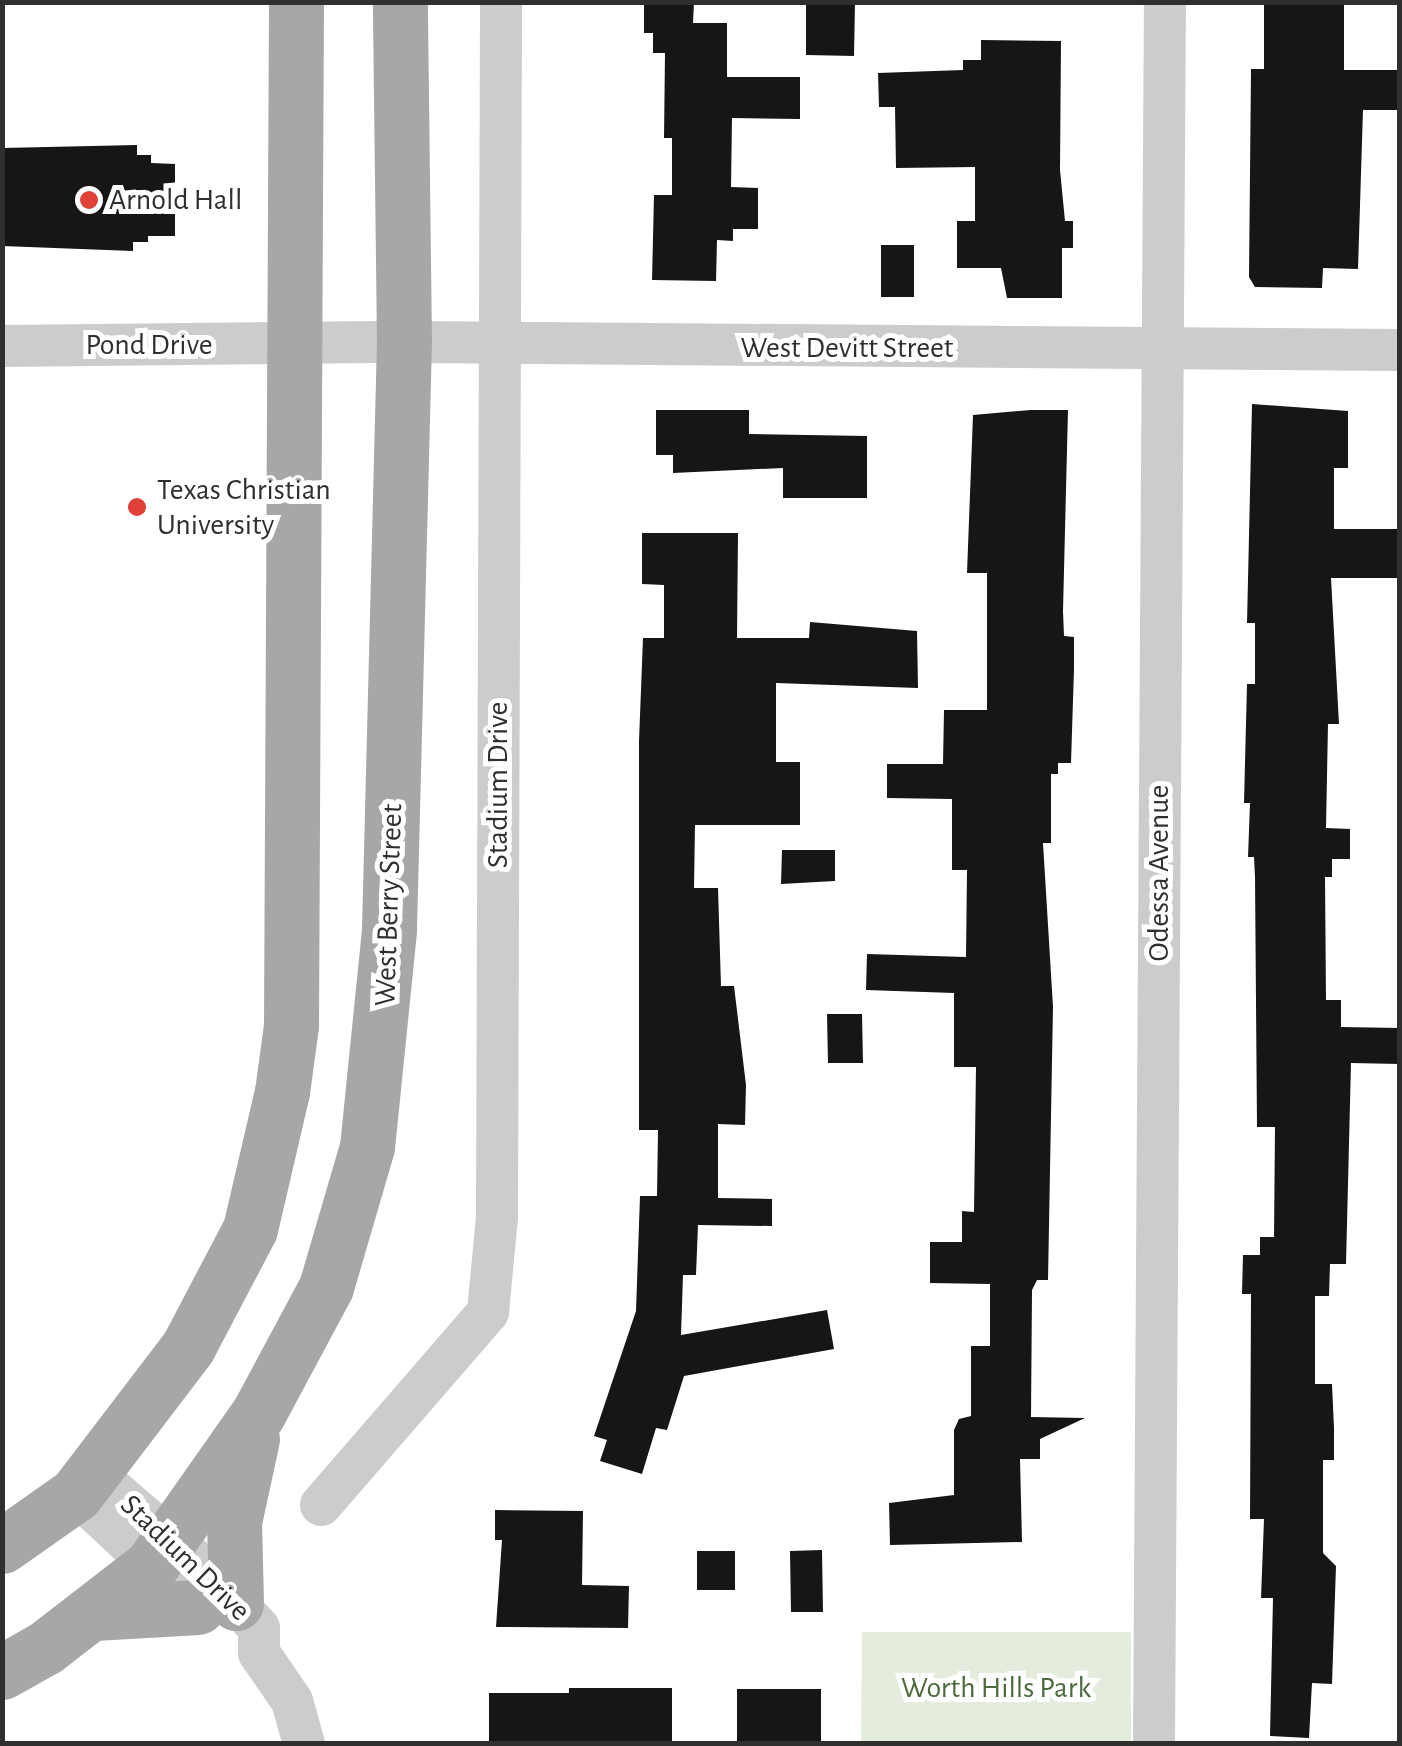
<!DOCTYPE html>
<html>
<head>
<meta charset="utf-8">
<style>
	body { margin:0 }
	#map { position:relative; width:1402px; height:1746px; overflow:hidden; background:#fff; font-family:"Alegreya Sans",sans-serif }
	div>[style] { position:absolute }
	.green>* { inset:0; background:#e4ecde }
	.building>* { inset:0; background:#161616 }
	.minor>* { height:42px; margin:-21px; padding:0 21px; transform-origin:21px; border-radius:21px; background:#ccc }
	.major>* { height:55px; margin:-27.5px; padding:0 27.5px; transform-origin:27.5px; border-radius:27.5px; background:#a7a7a7 }
	.dots>* { width:28px; height:28px; translate:-50% -50%; box-sizing:border-box; border:5px solid #fff; border-radius:50% }
	span { translate:-50% -50%; white-space:nowrap; text-align:center; line-height:1.15; -webkit-text-stroke:10px #fff; paint-order:stroke }
	.poi-label { font-size:30px; color:#2f2f2f }
	.left { translate:0 -50%; text-align:left }
	.street-label { font-size:30px; color:#2f2f2f }
	.park-label { font-size:30px; color:#4d6a3e }
	.frame { position:absolute; inset:0; border:5px solid #2f2f2f; pointer-events:none }
</style>
</head>
<body>
<div id="map">
	<div class="green">
		<div style="clip-path:polygon(862px 1632px,1131px 1632px,1131px 1743px,861px 1743px)"></div>
	</div>
	<div class="building">
		<div style="clip-path:polygon(644px 2px,694px 2px,693px 23px,727px 23px,727px 77px,800px 77px,800px 119px,732px 118px,731px 187px,758px 188px,758px 229px,733px 229px,733px 241px,717px 240px,716px 281px,652px 280px,654px 195px,672px 195px,672px 138px,664px 138px,665px 53px,653px 53px,653px 33px,644px 33px)"></div>
		<div style="clip-path:polygon(806px 2px,855px 2px,854px 56px,806px 55px)"></div>
		<div style="clip-path:polygon(1264px 2px,1344px 2px,1344px 70px,1400px 70px,1400px 110px,1363px 110px,1358px 269px,1323px 268px,1322px 288px,1255px 287px,1249px 277px,1251px 69px,1264px 69px)"></div>
		<div style="clip-path:polygon(981px 40px,1061px 41px,1060px 170px,1065px 221px,1073px 221px,1073px 248px,1062px 248px,1062px 298px,1007px 298px,1001px 268px,957px 268px,957px 221px,975px 221px,975px 167px,896px 168px,895px 107px,879px 107px,878px 73px,963px 70px,963px 60px,981px 60px)"></div>
		<div style="clip-path:polygon(137px 145px,137px 155px,151px 155px,151px 163px,175px 164px,175px 236px,148px 236px,148px 242px,133px 242px,133px 251px,2px 246px,2px 148px)"></div>
		<div style="clip-path:polygon(881px 245px,914px 245px,914px 297px,881px 297px)"></div>
		<div style="clip-path:polygon(1252px 404px,1348px 411px,1348px 468px,1334px 468px,1334px 529px,1400px 529px,1400px 578px,1331px 578px,1339px 724px,1328px 724px,1326px 828px,1350px 829px,1350px 859px,1332px 859px,1332px 877px,1325px 877px,1326px 1000px,1341px 1000px,1341px 1027px,1400px 1028px,1400px 1064px,1351px 1063px,1346px 1264px,1330px 1264px,1329px 1296px,1315px 1296px,1315px 1384px,1332px 1384px,1334px 1428px,1334px 1460px,1323px 1460px,1323px 1553px,1336px 1566px,1332px 1684px,1312px 1683px,1309px 1738px,1270px 1736px,1273px 1598px,1261px 1598px,1264px 1519px,1250px 1519px,1251px 1294px,1242px 1294px,1243px 1255px,1260px 1255px,1260px 1237px,1274px 1237px,1275px 1127px,1257px 1127px,1255px 877px,1254px 857px,1248px 857px,1250px 803px,1244px 803px,1247px 684px,1255px 684px,1255px 623px,1247px 623px)"></div>
		<div style="clip-path:polygon(656px 410px,749px 410px,749px 434px,867px 436px,867px 498px,783px 498px,783px 468px,673px 473px,673px 455px,656px 455px)"></div>
		<div style="clip-path:polygon(1031px 410px,1068px 410px,1063px 611px,1064px 636px,1074px 637px,1074px 669px,1071px 763px,1058px 763px,1058px 774px,1051px 774px,1051px 843px,1043px 843px,1053px 1007px,1048px 1280px,1037px 1280px,1032px 1290px,1031px 1417px,1085px 1418px,1040px 1439px,1040px 1459px,1020px 1459px,1022px 1542px,890px 1545px,889px 1503px,954px 1495px,954px 1430px,959px 1419px,971px 1416px,971px 1346px,990px 1346px,990px 1284px,930px 1283px,930px 1242px,962px 1242px,962px 1211px,974px 1212px,976px 1067px,954px 1067px,954px 993px,866px 990px,867px 954px,966px 957px,967px 870px,952px 870px,952px 799px,887px 798px,887px 764px,943px 764px,944px 710px,987px 710px,987px 573px,967px 573px,973px 415px)"></div>
		<div style="clip-path:polygon(642px 533px,738px 533px,737px 638px,809px 638px,810px 622px,917px 631px,918px 688px,776px 683px,776px 762px,800px 762px,800px 825px,695px 825px,694px 888px,718px 888px,721px 986px,734px 986px,746px 1085px,745px 1125px,718px 1124px,718px 1198px,772px 1199px,772px 1226px,698px 1225px,696px 1275px,683px 1275px,681px 1335px,827px 1310px,834px 1349px,684px 1376px,667px 1430px,656px 1428px,642px 1474px,600px 1461px,607px 1440px,594px 1436px,636px 1311px,640px 1196px,657px 1196px,658px 1130px,639px 1130px,639px 741px,643px 638px,664px 638px,664px 585px,642px 584px)"></div>
		<div style="clip-path:polygon(782px 850px,835px 850px,835px 881px,781px 884px)"></div>
		<div style="clip-path:polygon(827px 1014px,862px 1014px,863px 1063px,828px 1063px)"></div>
		<div style="clip-path:polygon(495px 1510px,583px 1511px,582px 1585px,629px 1586px,628px 1628px,496px 1627px,502px 1540px,495px 1540px)"></div>
		<div style="clip-path:polygon(822px 1550px,823px 1612px,791px 1612px,790px 1551px)"></div>
		<div style="clip-path:polygon(697px 1551px,735px 1551px,735px 1590px,697px 1590px)"></div>
		<div style="clip-path:polygon(569px 1688px,672px 1688px,672px 1744px,489px 1744px,489px 1693px,569px 1693px)"></div>
		<div style="clip-path:polygon(737px 1689px,821px 1689px,821px 1744px,737px 1744px)"></div>
	</div>
	<div class="minor">
		<div style="left:2px;top:346px;width:402px;rotate:-0.6deg"></div>
		<div style="left:404px;top:342px;width:996px;rotate:0.46deg"></div>
		<div style="left:93px;top:1472px;width:147px;rotate:40.9deg"></div>
		<div style="left:204px;top:1568px;width:81px;rotate:47.5deg"></div>
		<div style="left:259px;top:1628px;width:25px;rotate:90deg"></div>
		<div style="left:259px;top:1653px;width:58px;rotate:55.5deg"></div>
		<div style="left:292px;top:1701px;width:45px;rotate:74.4deg"></div>
		<div style="left:76px;top:1494px;width:134px;rotate:43.2deg"></div>
		<div style="left:321px;top:1505px;width:255px;rotate:-49.1deg"></div>
		<div style="left:488px;top:1312px;width:96px;rotate:-84.6deg"></div>
		<div style="left:497px;top:1216px;width:1214px;rotate:-89.81deg"></div>
		<div style="left:1154px;top:1744px;width:1742px;rotate:-89.64deg"></div>
	</div>
	<div class="major">
		<div style="left:2px;top:1546px;width:90px;rotate:-35.1deg"></div>
		<div style="left:76px;top:1494px;width:185px;rotate:-52.7deg"></div>
		<div style="left:188px;top:1347px;width:133px;rotate:-62.3deg"></div>
		<div style="left:250px;top:1229px;width:141px;rotate:-76.9deg"></div>
		<div style="left:282px;top:1092px;width:68px;rotate:-82.3deg"></div>
		<div style="left:291px;top:1025px;width:1023px;rotate:-89.72deg"></div>
		<div style="left:236px;top:1603px;width:81px;rotate:-91.4deg"></div>
		<div style="left:234px;top:1522px;width:85px;rotate:-77.8deg"></div>
		<div style="left:94px;top:1613px;width:104px;rotate:-3.3deg"></div>
		<div style="left:2px;top:1672px;width:49px;rotate:-29.2deg"></div>
		<div style="left:45px;top:1648px;width:134px;rotate:-37.7deg"></div>
		<div style="left:151px;top:1566px;width:186px;rotate:-54.9deg"></div>
		<div style="left:258px;top:1414px;width:144px;rotate:-61.8deg"></div>
		<div style="left:326px;top:1287px;width:146px;rotate:-73.7deg"></div>
		<div style="left:367px;top:1147px;width:219px;rotate:-84.2deg"></div>
		<div style="left:389px;top:929px;width:587px;rotate:-88.54deg"></div>
		<div style="left:404px;top:342px;width:340px;rotate:-90.7deg"></div>
	</div>
	<div class="dots">
		<div style="left:89px;top:200px;background:#df4139"></div>
		<div style="left:137px;top:507px;background:#df4139"></div>
	</div>
	<div class="poi-label">
		<span class="left" style="left:109px;top:200px">Arnold Hall</span>
		<span class="left" style="left:157px;top:507px">Texas Christian<br>University</span>
	</div>
	<div class="street-label">
		<span style="left:149px;top:345px">Pond Drive</span>
		<span style="left:847px;top:348px">West Devitt Street</span>
		<span style="left:498px;top:785px;rotate:-90deg">Stadium Drive</span>
		<span style="left:1159px;top:873px;rotate:-90deg">Odessa Avenue</span>
		<span style="left:389px;top:905px;rotate:-88deg">West Berry Street</span>
		<span style="left:185px;top:1558px;rotate:44deg">Stadium Drive</span>
	</div>
	<div class="park-label">
		<span style="left:996px;top:1688px">Worth Hills Park</span>
	</div>
	<div class="frame"></div>
</div>
</body>
</html>
